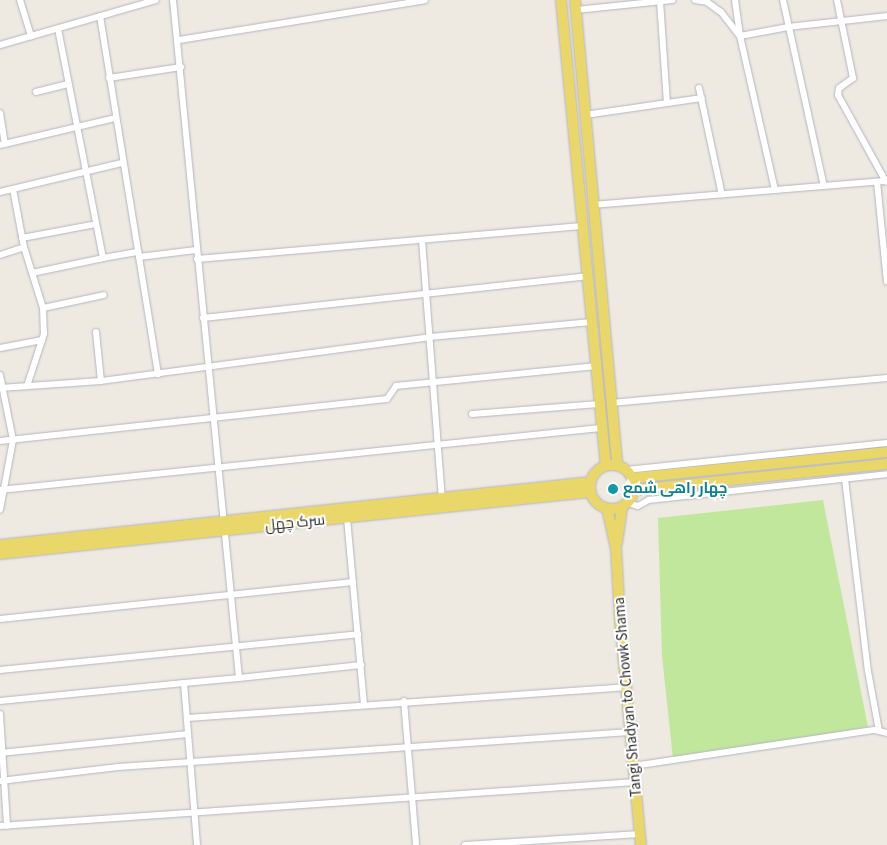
<!DOCTYPE html>
<html>
<head>
<meta charset="utf-8">
<style>
	body { margin:0 }
	#map { position:relative; width:887px; height:845px; overflow:hidden; background:#eee9e1; font-family:"Source Sans 3",Cairo,sans-serif }
	div>[style] { position:absolute }
	.pitch>* { inset:0; background:#c1e79d }
	.roads { filter:drop-shadow(0 0 1px #b4b5c0) drop-shadow(0 0 1px #b4b5c0) }
	.minor>* { height:6px; margin:-3px; padding:0 3px; transform-origin:3px; border-radius:3px; background:#fff }
	.primary>* { height:10px; margin:-5px; padding:0 5px; transform-origin:5px; border-radius:5px; background:#ead76a }
	.primary>.ring { margin:-5px; padding:0; box-sizing:content-box; background:none; border:10px solid #ead76a; border-radius:50% }
	.dots>* { width:14px; height:14px; translate:-50% -50%; box-sizing:border-box; border:2px solid #fff; border-radius:50% }
	span { translate:-50% -50%; white-space:nowrap; text-align:center; line-height:1.15; -webkit-text-stroke:4px #fff; paint-order:stroke }
	.culture-label { font-size:15px; color:#0d838f; font-weight:700 }
	.left { translate:0 -50%; text-align:left }
	.street-label { font-size:15px; color:#2d2d2d }
</style>
</head>
<body>
<div id="map">
	<div class="pitch">
		<div style="clip-path:polygon(823px 500px,868px 727px,673px 759px,662px 656px,658px 518px)"></div>
	</div>
	<div class="roads">
		<div class="minor">
			<div style="left:20px;top:0;width:38px;rotate:73deg"></div>
			<div style="left:173px;top:0;width:681px;rotate:84.44deg"></div>
			<div style="left:239px;top:678px;width:55px;rotate:174.8deg"></div>
			<div style="left:184px;top:683px;width:163px;rotate:85.4deg"></div>
			<div style="left:695px;top:0;width:12px;rotate:9deg"></div>
			<div style="left:707px;top:2px;width:17px;rotate:36deg"></div>
			<div style="left:721px;top:12px;width:31px;rotate:52deg"></div>
			<div style="left:740px;top:36px;width:49px;rotate:-10.6deg"></div>
			<div style="left:788px;top:27px;width:100px;rotate:-6.3deg"></div>
			<div style="left:735px;top:0;width:36px;rotate:82deg"></div>
			<div style="left:740px;top:36px;width:158px;rotate:77.2deg"></div>
			<div style="left:783px;top:0;width:190px;rotate:77.6deg"></div>
			<div style="left:837px;top:0;width:80px;rotate:78.4deg"></div>
			<div style="left:853px;top:78px;width:17px;rotate:144deg"></div>
			<div style="left:839px;top:88px;width:7px;rotate:98deg"></div>
			<div style="left:838px;top:95px;width:99px;rotate:61.1deg"></div>
			<div style="left:660px;top:1px;width:102px;rotate:86.1deg"></div>
			<div style="left:576px;top:10px;width:97px;rotate:-5.9deg"></div>
			<div style="left:100px;top:16px;width:363px;rotate:80.8deg"></div>
			<div style="left:179px;top:40px;width:249px;rotate:-9.2deg"></div>
			<div style="left:0;top:45px;width:162px;rotate:-16.1deg"></div>
			<div style="left:109px;top:78px;width:73px;rotate:-8.7deg"></div>
			<div style="left:699px;top:88px;width:109px;rotate:77.9deg"></div>
			<div style="left:36px;top:92px;width:33px;rotate:-14deg"></div>
			<div style="left:0;top:113px;width:31px;rotate:81deg"></div>
			<div style="left:585px;top:115px;width:118px;rotate:-8.3deg"></div>
			<div style="left:0;top:145px;width:118px;rotate:-13.2deg"></div>
			<div style="left:877px;top:182px;width:100px;rotate:84.3deg"></div>
			<div style="left:13px;top:189px;width:59px;rotate:79.3deg"></div>
			<div style="left:24px;top:247px;width:64px;rotate:72.7deg"></div>
			<div style="left:43px;top:308px;width:26px;rotate:88deg"></div>
			<div style="left:44px;top:334px;width:55px;rotate:108.1deg"></div>
			<div style="left:0;top:192px;width:125px;rotate:-13.4deg"></div>
			<div style="left:592px;top:205px;width:296px;rotate:-4.7deg"></div>
			<div style="left:22px;top:238px;width:75px;rotate:-10.7deg"></div>
			<div style="left:422px;top:240px;width:261px;rotate:85.6deg"></div>
			<div style="left:0;top:255px;width:25px;rotate:-18deg"></div>
			<div style="left:139px;top:257px;width:57px;rotate:-7deg"></div>
			<div style="left:103px;top:258px;width:36px;rotate:-10deg"></div>
			<div style="left:197px;top:259px;width:386px;rotate:-4.9deg"></div>
			<div style="left:32px;top:273px;width:73px;rotate:-11.9deg"></div>
			<div style="left:103px;top:258px;width:233px;rotate:-101.1deg"></div>
			<div style="left:43px;top:308px;width:62px;rotate:-12deg"></div>
			<div style="left:203px;top:318px;width:386px;rotate:-6.2deg"></div>
			<div style="left:96px;top:332px;width:49px;rotate:84.2deg"></div>
			<div style="left:0;top:348px;width:43px;rotate:-10.8deg"></div>
			<div style="left:0;top:375px;width:66px;rotate:78.7deg"></div>
			<div style="left:13px;top:440px;width:71px;rotate:100.5deg"></div>
			<div style="left:0;top:388px;width:101px;rotate:-4deg"></div>
			<div style="left:101px;top:381px;width:332px;rotate:-7.6deg"></div>
			<div style="left:430px;top:337px;width:162px;rotate:-5.3deg"></div>
			<div style="left:611px;top:403px;width:277px;rotate:-5.2deg"></div>
			<div style="left:472px;top:414px;width:127px;rotate:-4.5deg"></div>
			<div style="left:0;top:441px;width:389px;rotate:-6.2deg"></div>
			<div style="left:387px;top:399px;width:16px;rotate:-55deg"></div>
			<div style="left:396px;top:386px;width:201px;rotate:-5.7deg"></div>
			<div style="left:626px;top:470px;width:262px;rotate:-5.9deg"></div>
			<div style="left:845px;top:479px;width:193px;rotate:83.2deg"></div>
			<div style="left:868px;top:671px;width:61px;rotate:79.6deg"></div>
			<div style="left:0;top:490px;width:604px;rotate:-5.89deg"></div>
			<div style="left:628px;top:503px;width:10px;rotate:17deg"></div>
			<div style="left:638px;top:506px;width:13px;rotate:-29deg"></div>
			<div style="left:649px;top:500px;width:239px;rotate:-6.2deg"></div>
			<div style="left:347px;top:518px;width:187px;rotate:84.8deg"></div>
			<div style="left:0;top:619px;width:355px;rotate:-6deg"></div>
			<div style="left:0;top:670px;width:360px;rotate:-5.7deg"></div>
			<div style="left:239px;top:678px;width:123px;rotate:-6.1deg"></div>
			<div style="left:0;top:701px;width:185px;rotate:-5.6deg"></div>
			<div style="left:404px;top:701px;width:144px;rotate:85.2deg"></div>
			<div style="left:0;top:714px;width:112px;rotate:86.4deg"></div>
			<div style="left:187px;top:718px;width:440px;rotate:-4deg"></div>
			<div style="left:0;top:753px;width:189px;rotate:-5.8deg"></div>
			<div style="left:633px;top:766px;width:245px;rotate:-8.5deg"></div>
			<div style="left:875px;top:730px;width:12px;rotate:14deg"></div>
			<div style="left:0;top:781px;width:119px;rotate:-6.8deg"></div>
			<div style="left:118px;top:767px;width:513px;rotate:-3.91deg"></div>
			<div style="left:0;top:826px;width:637px;rotate:-3.96deg"></div>
			<div style="left:465px;top:845px;width:175px;rotate:-3.6deg"></div>
		</div>
		<div class="primary">
			<div style="left:561px;top:0;width:468px;rotate:84.5deg"></div>
			<div style="left:575px;top:0;width:467px;rotate:84.8deg"></div>
			<div class="ring" style="left:590px;top:465px;width:34px;height:34px"></div>
			<div style="left:632px;top:478px;width:256px;rotate:-5.8deg"></div>
			<div style="left:634px;top:490px;width:254px;rotate:-5.9deg"></div>
			<div style="left:607px;top:508px;width:42px;rotate:77.6deg"></div>
			<div style="left:616px;top:549px;width:71px;rotate:86.8deg"></div>
			<div style="left:620px;top:620px;width:226px;rotate:84.7deg"></div>
			<div style="left:617px;top:543px;width:36px;rotate:-82deg"></div>
			<div style="left:0;top:545px;width:594px;rotate:-6.08deg"></div>
			<div style="left:0;top:554px;width:593px;rotate:-6deg"></div>
		</div>
	</div>
	<div class="dots">
		<div style="left:613px;top:489px;background:#0f9aa8"></div>
	</div>
	<div class="culture-label">
		<span class="left" style="left:623px;top:489px">چهار راهی شمع</span>
	</div>
	<div class="street-label">
		<span style="left:295px;top:523px;rotate:-6deg">سرک چهل</span>
		<span style="left:628px;top:697px;rotate:-95deg">Tangi Shadyan to Chowk Shama</span>
	</div>
</div>
</body>
</html>
